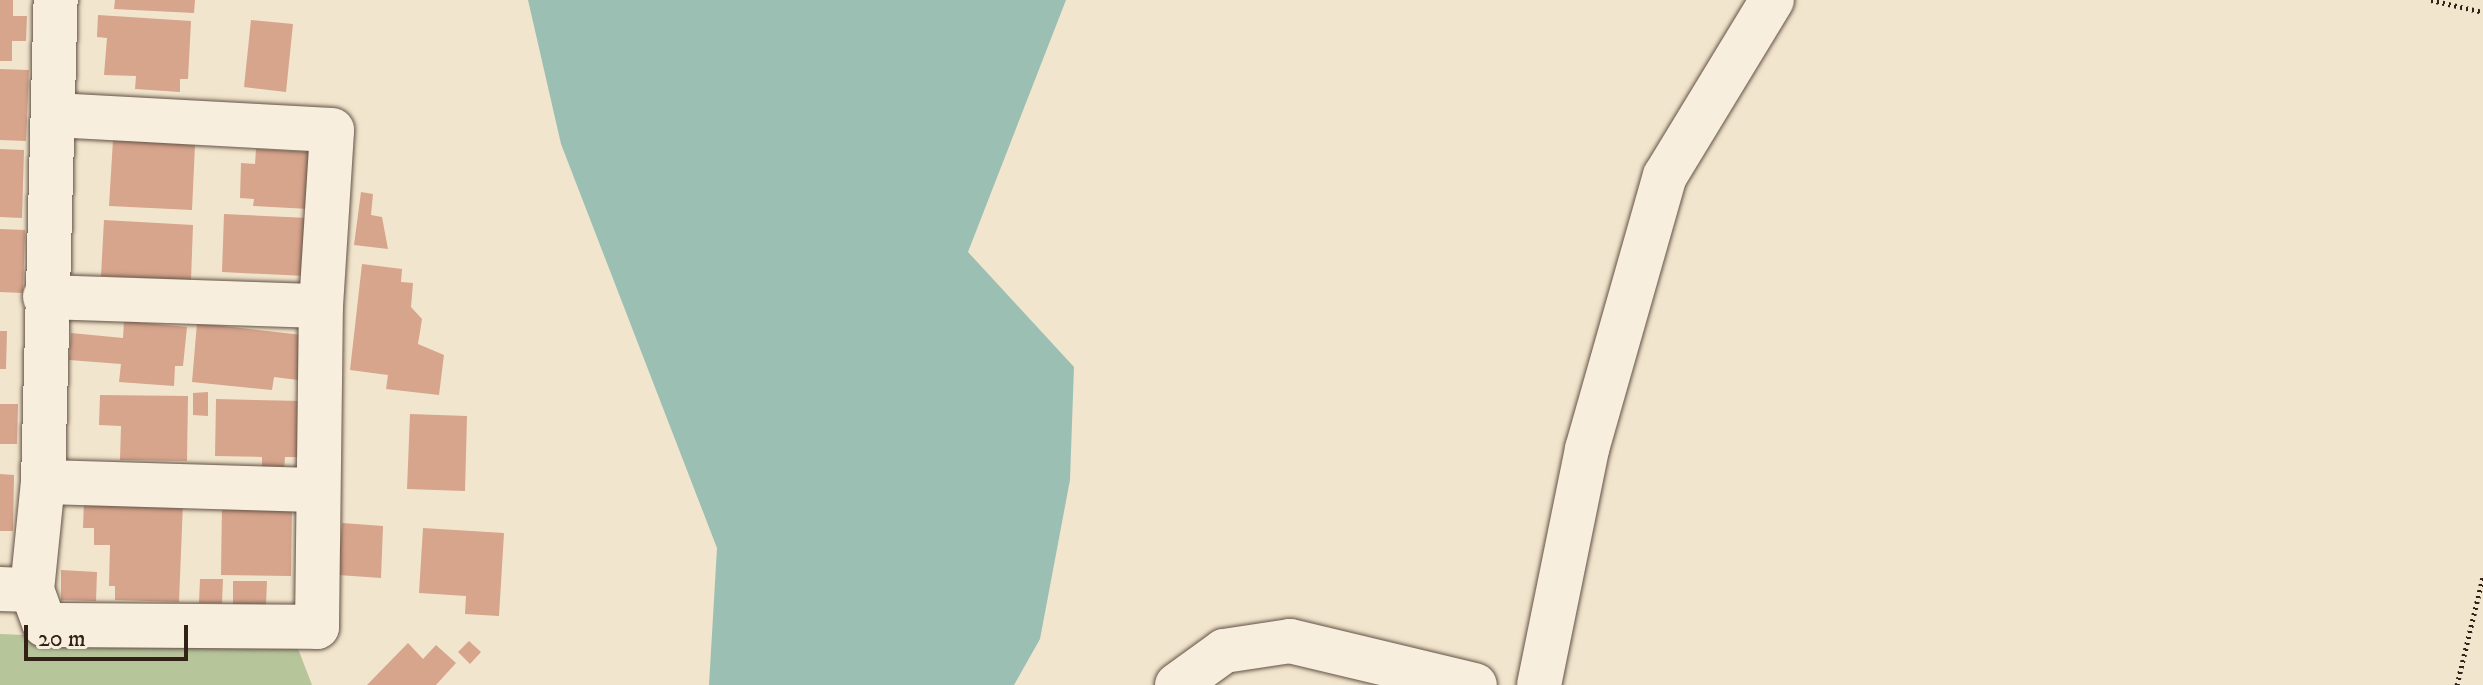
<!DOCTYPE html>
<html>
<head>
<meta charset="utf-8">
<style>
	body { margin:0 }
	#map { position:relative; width:2483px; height:685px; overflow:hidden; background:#f2e5cd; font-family:"IM FELL DW Pica",serif }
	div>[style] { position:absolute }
	.green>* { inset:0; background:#b7c59b }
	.water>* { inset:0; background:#9cbfb3 }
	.building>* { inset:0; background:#d7a48c }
	.path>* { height:5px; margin-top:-2.5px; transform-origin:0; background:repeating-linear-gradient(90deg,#332118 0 2px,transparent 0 6px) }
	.roads { filter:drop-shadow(0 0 2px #635245) drop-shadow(0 0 2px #635245) }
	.street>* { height:44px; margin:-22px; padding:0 22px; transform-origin:22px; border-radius:22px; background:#f7eede }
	span { translate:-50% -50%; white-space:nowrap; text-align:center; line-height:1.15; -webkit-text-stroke:8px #f7eede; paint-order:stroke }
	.scale { position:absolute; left:24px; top:625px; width:164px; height:36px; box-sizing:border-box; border:4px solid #332118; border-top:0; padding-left:10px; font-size:24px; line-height:28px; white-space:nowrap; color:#332118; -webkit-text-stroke:6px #f7eede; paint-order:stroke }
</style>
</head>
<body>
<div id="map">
	<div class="green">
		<div style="clip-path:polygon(0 634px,297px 646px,312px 685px,0 685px)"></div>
	</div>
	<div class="water">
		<div style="clip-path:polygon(528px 0,1066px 0,968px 252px,1074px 367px,1070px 480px,1040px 639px,1014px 685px,709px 685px,717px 548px,561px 144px)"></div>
	</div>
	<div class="building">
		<div style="clip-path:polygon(0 0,13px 0,13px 16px,27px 16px,26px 41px,12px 41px,12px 61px,0 61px)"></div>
		<div style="clip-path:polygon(115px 0,195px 0,194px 13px,114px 9px)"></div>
		<div style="clip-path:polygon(98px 15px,191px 21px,188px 79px,180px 79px,180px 92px,135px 89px,136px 76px,104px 75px,107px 38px,97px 37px)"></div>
		<div style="clip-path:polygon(251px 20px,293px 24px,286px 92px,244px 87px)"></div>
		<div style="clip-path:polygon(0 69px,29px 70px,26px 141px,0 140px)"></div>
		<div style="clip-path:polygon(113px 140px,195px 145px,192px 210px,109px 206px)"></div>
		<div style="clip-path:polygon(0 149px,24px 150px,22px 218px,0 217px)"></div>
		<div style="clip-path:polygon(256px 149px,313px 152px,309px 209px,253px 206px,254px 199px,240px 198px,241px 163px,255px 164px)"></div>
		<div style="clip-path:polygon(361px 192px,373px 194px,371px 215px,382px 217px,388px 249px,354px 245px)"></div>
		<div style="clip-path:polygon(224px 214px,308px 218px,305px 276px,222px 272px)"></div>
		<div style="clip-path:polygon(104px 220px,193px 225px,191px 280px,101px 276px)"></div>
		<div style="clip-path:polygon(0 229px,25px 230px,23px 293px,0 292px)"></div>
		<div style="clip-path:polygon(362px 264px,402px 269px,401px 282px,413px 283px,411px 307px,422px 319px,418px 344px,444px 355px,439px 395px,386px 389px,388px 375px,350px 370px)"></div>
		<div style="clip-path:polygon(124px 321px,187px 327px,183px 366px,175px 366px,174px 386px,119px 382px,121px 364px,69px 360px,71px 333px,123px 338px)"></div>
		<div style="clip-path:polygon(197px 323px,302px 335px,298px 380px,274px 377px,272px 390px,192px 382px)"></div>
		<div style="clip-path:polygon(0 331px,7px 331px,6px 369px,0 369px)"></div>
		<div style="clip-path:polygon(208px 392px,208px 416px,193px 415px,193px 393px)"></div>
		<div style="clip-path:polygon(100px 395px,188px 396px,187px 461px,120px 460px,121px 426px,99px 425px)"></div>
		<div style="clip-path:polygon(216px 399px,302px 401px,301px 457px,285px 457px,284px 470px,262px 469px,262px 457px,215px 456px)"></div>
		<div style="clip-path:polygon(0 404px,18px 404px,17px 444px,0 444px)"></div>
		<div style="clip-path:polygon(410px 414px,467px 416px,465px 491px,407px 489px)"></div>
		<div style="clip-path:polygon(0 474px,14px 475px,13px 531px,0 531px)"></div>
		<div style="clip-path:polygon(84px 500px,183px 503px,179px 602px,115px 600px,115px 586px,109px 586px,110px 545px,94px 545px,94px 528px,83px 528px)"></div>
		<div style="clip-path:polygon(222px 504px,292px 506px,291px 576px,221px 575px)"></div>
		<div style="clip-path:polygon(342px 523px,383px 526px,381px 578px,338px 575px)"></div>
		<div style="clip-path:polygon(423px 528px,504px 533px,499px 616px,465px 614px,466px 596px,419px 593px)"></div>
		<div style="clip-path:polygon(61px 570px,97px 572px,96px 601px,61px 600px)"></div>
		<div style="clip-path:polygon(200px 579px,223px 579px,222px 603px,199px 603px)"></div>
		<div style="clip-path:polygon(233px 581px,267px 581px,266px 605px,233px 604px)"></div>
		<div style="clip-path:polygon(469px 641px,481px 652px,470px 664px,458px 652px)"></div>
		<div style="clip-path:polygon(408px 643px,423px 659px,436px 645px,456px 663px,436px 685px,367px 685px)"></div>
	</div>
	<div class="path">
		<div style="left:2431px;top:0;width:53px;rotate:13deg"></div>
		<div style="left:2457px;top:685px;width:111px;rotate:-76.5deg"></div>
	</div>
	<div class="roads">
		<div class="street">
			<div style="left:45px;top:297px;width:276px;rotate:1.9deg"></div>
			<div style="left:43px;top:482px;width:273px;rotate:1.7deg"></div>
			<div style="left:0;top:589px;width:32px;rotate:2deg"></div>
			<div style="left:32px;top:590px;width:109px;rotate:-84.2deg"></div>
			<div style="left:43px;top:482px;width:482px;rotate:-88.5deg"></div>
			<div style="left:32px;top:590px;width:37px;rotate:70deg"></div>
			<div style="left:45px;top:625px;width:272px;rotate:0.4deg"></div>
			<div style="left:317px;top:627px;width:321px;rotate:-89.3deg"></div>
			<div style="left:321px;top:306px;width:176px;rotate:-86.4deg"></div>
			<div style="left:332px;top:130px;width:279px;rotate:-176.9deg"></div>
			<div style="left:1177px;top:685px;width:58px;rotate:-35.9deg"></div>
			<div style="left:1224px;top:651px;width:67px;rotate:-8.6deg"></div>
			<div style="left:1290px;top:641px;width:190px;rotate:13.4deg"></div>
			<div style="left:1539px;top:685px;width:241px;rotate:-78.5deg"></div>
			<div style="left:1587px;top:449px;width:284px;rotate:-74.1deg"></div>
			<div style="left:1665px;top:176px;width:206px;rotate:-58.7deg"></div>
		</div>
	</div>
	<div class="scale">20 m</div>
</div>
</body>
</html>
